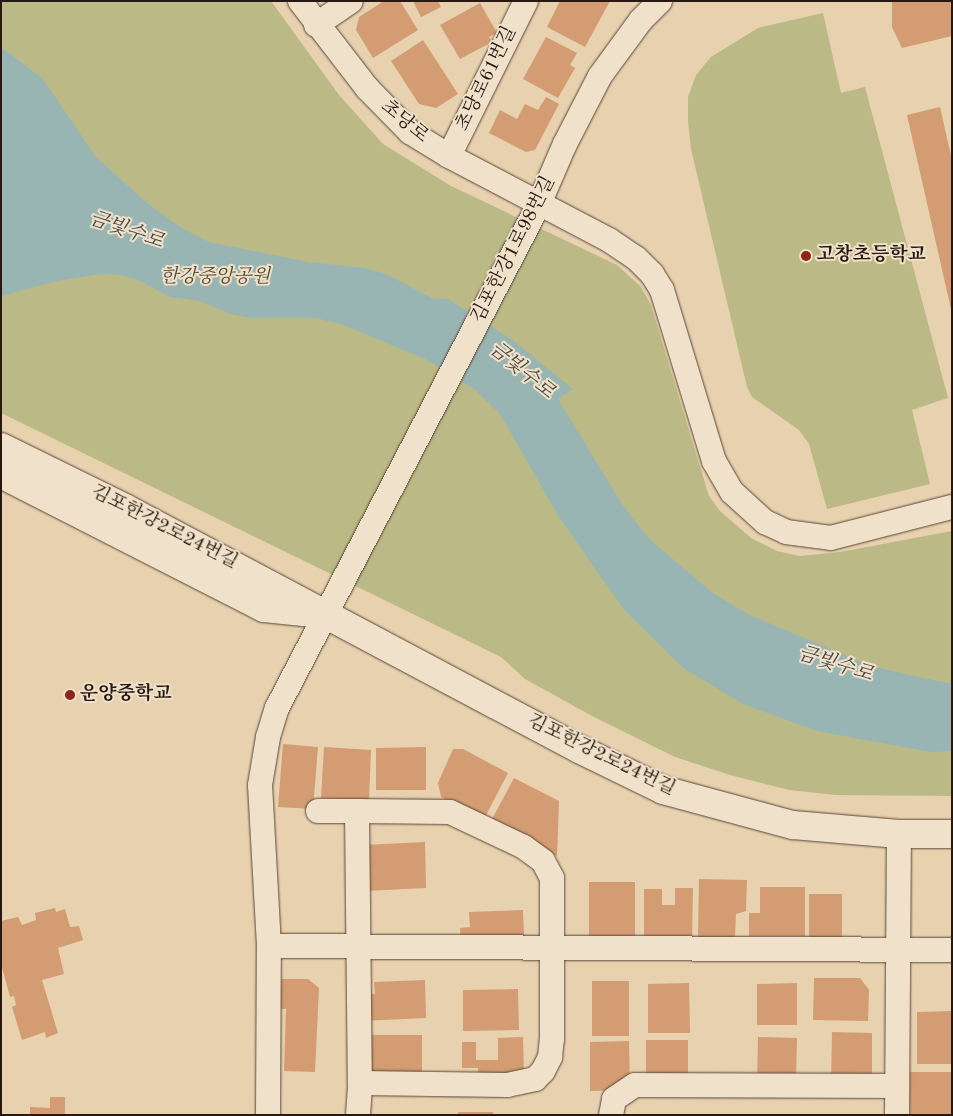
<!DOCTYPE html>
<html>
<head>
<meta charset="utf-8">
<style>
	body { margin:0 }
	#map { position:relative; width:953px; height:1116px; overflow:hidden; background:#e8d1ae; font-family:"Old Standard TT","Noto Serif KR",serif }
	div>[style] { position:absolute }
	.green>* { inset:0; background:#bbba86 }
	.water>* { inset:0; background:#99b5b3 }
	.building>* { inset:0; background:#d49c72 }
	.roads { filter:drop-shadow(0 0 1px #584638) drop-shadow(0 0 1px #584638) }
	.minor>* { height:24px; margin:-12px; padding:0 12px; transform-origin:12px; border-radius:12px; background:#f0e1ca }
	.tertiary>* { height:28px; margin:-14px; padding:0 14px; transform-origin:14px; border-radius:14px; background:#f0e1ca }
	.dots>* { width:14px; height:14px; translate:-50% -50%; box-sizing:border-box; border:2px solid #f0e1ca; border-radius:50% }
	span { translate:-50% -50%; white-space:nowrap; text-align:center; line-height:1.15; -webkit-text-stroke:4px #f0e1ca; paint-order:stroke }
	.street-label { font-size:19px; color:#281811 }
	.poi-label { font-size:19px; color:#281811; font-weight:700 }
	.left { translate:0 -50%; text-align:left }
	.park-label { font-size:19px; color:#544934; font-style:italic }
	.water-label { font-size:20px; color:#4a4742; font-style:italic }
	.frame { position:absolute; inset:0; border:2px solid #281811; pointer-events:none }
</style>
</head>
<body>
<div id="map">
	<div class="green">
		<div style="clip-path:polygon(1px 1px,271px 1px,339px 95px,383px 144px,451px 186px,617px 265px,641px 287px,651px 305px,709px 496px,720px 511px,751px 538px,777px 551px,800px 556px,840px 552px,952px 531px,952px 796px,836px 795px,789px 790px,730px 775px,675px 757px,592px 716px,525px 679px,501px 657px,1px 413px)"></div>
		<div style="clip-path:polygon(823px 13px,841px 93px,865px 87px,948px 398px,912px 410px,930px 484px,827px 509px,809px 444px,799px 430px,752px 397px,747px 387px,691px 149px,688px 122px,688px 97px,696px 75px,711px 57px,758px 28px)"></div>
	</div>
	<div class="water">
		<div style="clip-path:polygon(1px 47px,43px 79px,96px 157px,147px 203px,180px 227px,209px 242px,309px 262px,366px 268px,386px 274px,432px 298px,448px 299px,514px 341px,573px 389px,558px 399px,622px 504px,648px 538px,714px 594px,750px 615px,870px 666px,952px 684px,952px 751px,930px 752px,817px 731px,743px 704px,683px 668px,625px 611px,591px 563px,557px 514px,500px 414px,473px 388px,425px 359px,343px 325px,316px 318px,251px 318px,230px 314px,200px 301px,170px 297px,138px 280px,120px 275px,100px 274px,57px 281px,1px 296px)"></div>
	</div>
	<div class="building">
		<div style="clip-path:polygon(384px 1px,400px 1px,418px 30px,373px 58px,356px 30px,359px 17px)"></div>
		<div style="clip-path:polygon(413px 1px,438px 1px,441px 7px,421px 17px)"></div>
		<div style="clip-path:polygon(560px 1px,610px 1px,585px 47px,547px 27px)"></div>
		<div style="clip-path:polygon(892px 1px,952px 1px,952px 36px,902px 48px,892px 27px)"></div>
		<div style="clip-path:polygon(480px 3px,497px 33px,489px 37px,492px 42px,460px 59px,440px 25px)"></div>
		<div style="clip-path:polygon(546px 37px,577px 53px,570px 65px,575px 68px,558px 98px,523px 79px)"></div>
		<div style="clip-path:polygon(423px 40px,458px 94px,436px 108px,419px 104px,391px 61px)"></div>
		<div style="clip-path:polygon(546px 97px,559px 104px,535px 150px,526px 152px,489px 133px,500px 110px,517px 119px,525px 104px,538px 110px)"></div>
		<div style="clip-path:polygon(940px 107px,952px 160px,951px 309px,907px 115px)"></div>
		<div style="clip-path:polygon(283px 744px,318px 747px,313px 809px,278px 807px)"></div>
		<div style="clip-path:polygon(324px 747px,371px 750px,369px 800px,321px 798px)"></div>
		<div style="clip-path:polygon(426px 747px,426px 790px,376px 790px,376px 748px)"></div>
		<div style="clip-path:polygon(453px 749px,463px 749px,508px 773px,484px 819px,441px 797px,438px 783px)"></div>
		<div style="clip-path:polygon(514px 778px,559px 801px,557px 856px,491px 821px)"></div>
		<div style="clip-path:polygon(425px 842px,426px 888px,365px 891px,363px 845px)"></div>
		<div style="clip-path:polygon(699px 879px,747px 880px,746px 911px,736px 914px,735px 937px,698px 937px)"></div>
		<div style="clip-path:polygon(589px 882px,635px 882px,635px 945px,589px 945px)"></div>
		<div style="clip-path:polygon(760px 887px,805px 887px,805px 936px,749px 936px,749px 913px,760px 913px)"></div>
		<div style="clip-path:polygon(675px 888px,693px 888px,692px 942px,644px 942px,644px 889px,662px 889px,662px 905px,675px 905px)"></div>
		<div style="clip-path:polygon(809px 894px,842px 894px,842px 949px,809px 949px)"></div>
		<div style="clip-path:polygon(55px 908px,56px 912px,65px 909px,70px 927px,79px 926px,83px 940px,58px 948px,64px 974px,42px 980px,58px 1033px,46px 1038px,45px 1032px,22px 1040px,12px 1007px,16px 1005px,14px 996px,10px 997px,1px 964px,1px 921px,18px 917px,22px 925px,36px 920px,35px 913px)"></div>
		<div style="clip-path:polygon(523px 910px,524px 935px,511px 952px,461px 948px,460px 928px,470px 927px,469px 912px)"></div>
		<div style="clip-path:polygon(814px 978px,860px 978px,869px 990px,868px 1021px,813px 1020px)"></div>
		<div style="clip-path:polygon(280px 979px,308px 979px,319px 988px,315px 1072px,284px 1071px,286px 1009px,268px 1008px)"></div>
		<div style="clip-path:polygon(425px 980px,426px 1018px,361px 1021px,360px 995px,375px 994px,374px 982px)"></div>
		<div style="clip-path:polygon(592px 981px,629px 981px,629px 1036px,592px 1036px)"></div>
		<div style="clip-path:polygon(689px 983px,690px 1033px,648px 1033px,648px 984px)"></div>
		<div style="clip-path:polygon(797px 983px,797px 1025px,757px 1025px,757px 984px)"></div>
		<div style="clip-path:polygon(518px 989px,519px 1030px,463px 1031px,463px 990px)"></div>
		<div style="clip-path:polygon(952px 1011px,952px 1064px,917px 1064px,917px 1012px)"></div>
		<div style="clip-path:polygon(832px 1032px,872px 1033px,872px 1075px,831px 1086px)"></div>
		<div style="clip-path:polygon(357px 1035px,422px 1035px,422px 1086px,367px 1086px)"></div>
		<div style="clip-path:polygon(523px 1037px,524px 1077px,478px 1089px,478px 1068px,462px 1068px,462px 1042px,476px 1042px,476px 1060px,498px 1060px,498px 1038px)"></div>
		<div style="clip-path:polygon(758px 1037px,797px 1038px,796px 1084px,757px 1084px)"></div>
		<div style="clip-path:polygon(646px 1040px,688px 1040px,688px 1088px,646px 1088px)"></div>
		<div style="clip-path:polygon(629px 1041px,630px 1090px,590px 1091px,590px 1042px)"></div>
		<div style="clip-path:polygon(910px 1072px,952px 1072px,952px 1115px,910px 1115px)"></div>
		<div style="clip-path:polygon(50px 1097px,65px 1097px,65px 1115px,30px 1115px,30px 1107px,50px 1108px)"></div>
		<div style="clip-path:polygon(458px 1112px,493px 1112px,493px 1115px,458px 1115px)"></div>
	</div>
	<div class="roads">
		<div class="minor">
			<div style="left:300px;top:1px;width:110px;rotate:52.4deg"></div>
			<div style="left:367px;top:88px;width:62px;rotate:45.7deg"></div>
			<div style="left:410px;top:132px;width:46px;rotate:31.6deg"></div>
			<div style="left:449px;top:156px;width:181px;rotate:27.7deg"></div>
			<div style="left:609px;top:240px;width:32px;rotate:34deg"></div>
			<div style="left:636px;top:258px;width:23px;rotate:45deg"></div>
			<div style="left:652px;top:274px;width:19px;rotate:58deg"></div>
			<div style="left:662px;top:290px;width:179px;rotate:73.1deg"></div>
			<div style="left:714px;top:461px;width:36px;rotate:60deg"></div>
			<div style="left:732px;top:492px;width:45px;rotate:42.3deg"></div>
			<div style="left:765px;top:522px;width:23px;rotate:25deg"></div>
			<div style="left:786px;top:532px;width:45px;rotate:7.6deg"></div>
			<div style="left:831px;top:538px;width:125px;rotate:-14.4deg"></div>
			<div style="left:316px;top:25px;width:42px;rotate:-34.4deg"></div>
			<div style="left:449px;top:156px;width:173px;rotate:-63.6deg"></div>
			<div style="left:318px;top:811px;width:39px"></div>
			<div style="left:269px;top:946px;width:683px;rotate:0.34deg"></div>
			<div style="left:268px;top:1115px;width:169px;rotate:-89.7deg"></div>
			<div style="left:269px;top:946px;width:161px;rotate:-93.2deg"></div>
			<div style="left:260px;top:785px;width:49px;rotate:-80.5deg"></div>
			<div style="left:268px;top:737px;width:30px;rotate:-73deg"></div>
			<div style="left:277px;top:708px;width:568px;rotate:-62.53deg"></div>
			<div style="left:539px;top:204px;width:65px;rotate:-66.6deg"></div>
			<div style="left:565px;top:144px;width:76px;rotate:-62.8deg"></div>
			<div style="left:600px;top:76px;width:69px;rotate:-53.8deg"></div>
			<div style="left:641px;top:20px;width:27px;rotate:-45deg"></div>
			<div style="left:358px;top:1115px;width:32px;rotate:-86deg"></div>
			<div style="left:360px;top:1083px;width:147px;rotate:0.8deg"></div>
			<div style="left:507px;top:1085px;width:29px;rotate:-12deg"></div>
			<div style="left:535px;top:1079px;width:11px;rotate:-45deg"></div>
			<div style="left:543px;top:1071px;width:16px;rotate:-63deg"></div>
			<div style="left:550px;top:1057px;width:18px;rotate:-84deg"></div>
			<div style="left:552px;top:1039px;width:161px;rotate:-90deg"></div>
			<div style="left:552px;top:878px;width:19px;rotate:-118deg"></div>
			<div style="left:543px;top:861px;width:24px;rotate:-144deg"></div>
			<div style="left:524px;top:847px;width:82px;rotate:-154.7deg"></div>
			<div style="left:450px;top:812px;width:93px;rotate:-179.4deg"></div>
			<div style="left:357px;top:811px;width:272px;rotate:89.4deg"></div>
			<div style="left:611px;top:1115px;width:16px;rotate:-79deg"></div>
			<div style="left:614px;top:1099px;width:25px;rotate:-34deg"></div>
			<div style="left:635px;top:1085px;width:262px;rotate:0.2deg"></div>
			<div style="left:897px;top:1115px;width:281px;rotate:-89.6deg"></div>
		</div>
		<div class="tertiary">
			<div style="left:1px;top:447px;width:138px;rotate:26.2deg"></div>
			<div style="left:125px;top:508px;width:514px;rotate:27.96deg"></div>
			<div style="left:579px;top:749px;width:93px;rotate:26deg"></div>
			<div style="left:663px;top:790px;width:135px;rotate:15.1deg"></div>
			<div style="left:793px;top:825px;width:106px;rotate:4.9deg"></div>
			<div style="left:899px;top:834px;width:53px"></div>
			<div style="left:1px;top:474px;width:295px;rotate:27deg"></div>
			<div style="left:264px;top:608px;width:49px;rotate:5.8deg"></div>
		</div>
	</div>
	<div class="dots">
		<div style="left:806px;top:256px;background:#8f2418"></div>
		<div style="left:70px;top:695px;background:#8f2418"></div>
	</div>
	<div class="street-label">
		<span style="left:487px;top:79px;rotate:-64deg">초당로61번길</span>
		<span style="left:404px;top:122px;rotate:40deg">초당로</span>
		<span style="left:514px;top:250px;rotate:-63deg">김포한강1로98번길</span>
		<span style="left:164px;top:528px;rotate:27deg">김포한강2로24번길</span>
		<span style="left:601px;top:756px;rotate:26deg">김포한강2로24번길</span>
	</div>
	<div class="poi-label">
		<span class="left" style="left:816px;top:256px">고창초등학교</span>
		<span class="left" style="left:80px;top:695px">운양중학교</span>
	</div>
	<div class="park-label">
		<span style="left:215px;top:278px">한강중앙공원</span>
	</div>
	<div class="water-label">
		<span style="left:126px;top:231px;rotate:19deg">금빛수로</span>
		<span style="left:521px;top:371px;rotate:39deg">금빛수로</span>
		<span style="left:835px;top:665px;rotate:17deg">금빛수로</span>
	</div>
	<div class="frame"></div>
</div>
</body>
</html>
